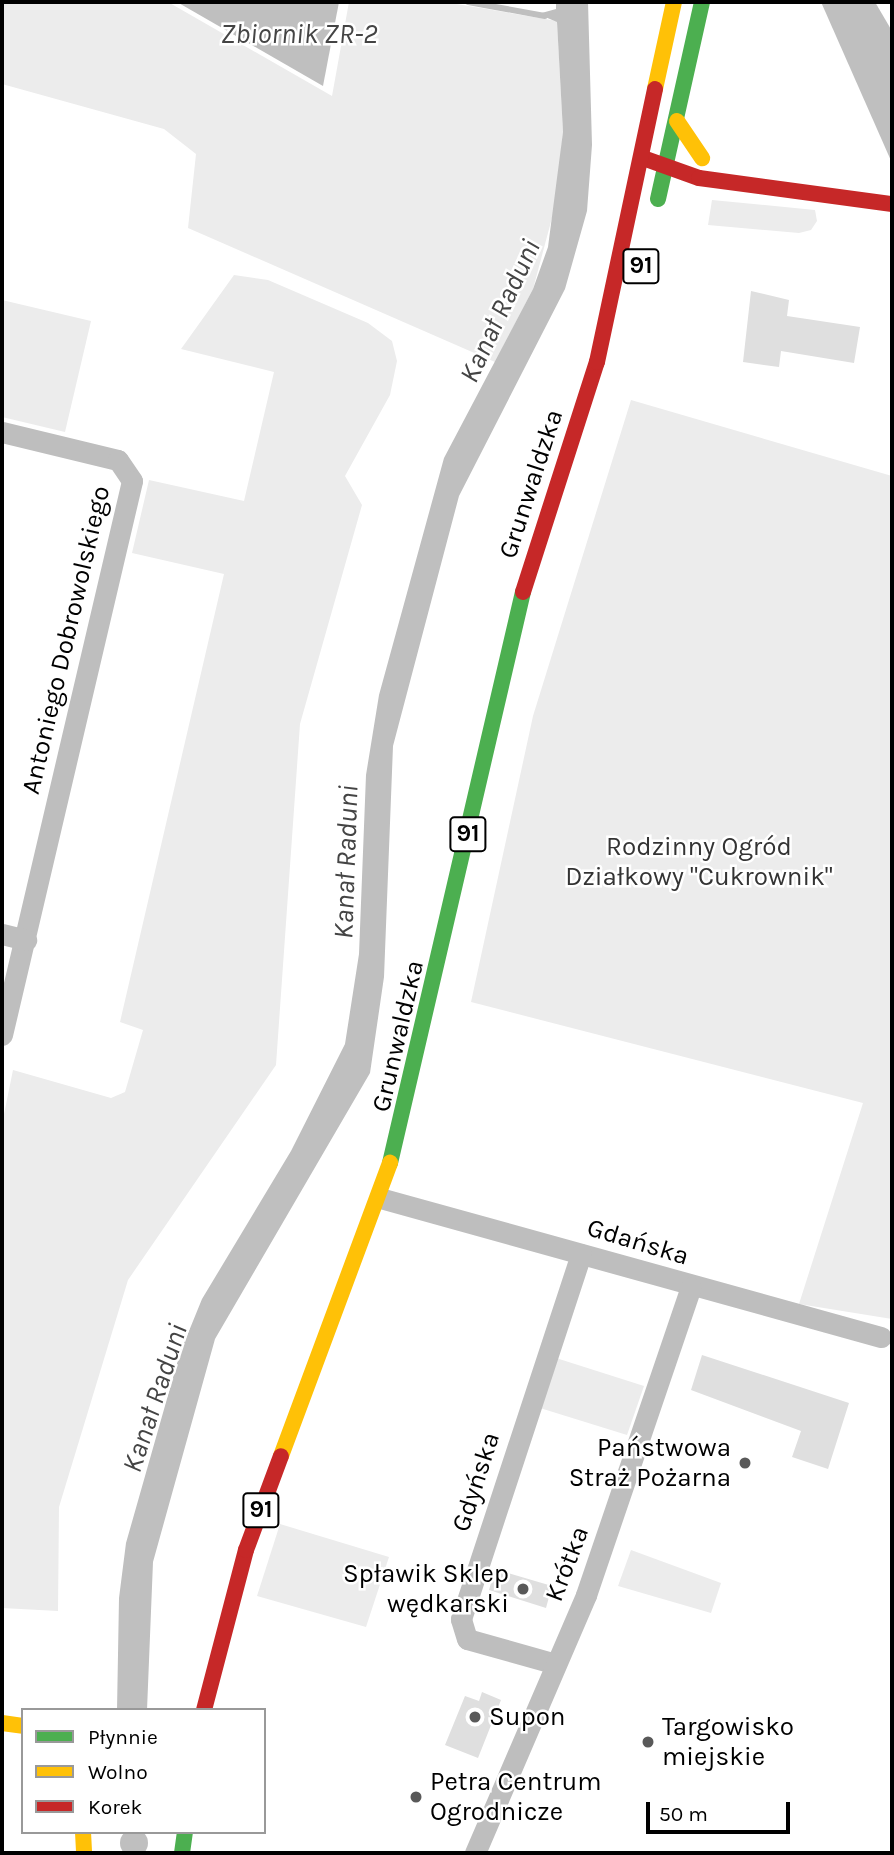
<!DOCTYPE html>
<html>
<head>
<meta charset="utf-8">
<style>
	body { margin:0 }
	#map { position:relative; width:894px; height:1855px; overflow:hidden; background:#fff; font-family:Karla,sans-serif }
	div>[style] { position:absolute }
	.green>* { inset:0; background:#ececec }
	.water>* { inset:0; background:#bfbfbf }
	.round { border-radius:50% }
	.stream>* { height:6px; margin:-3px; padding:0 3px; transform-origin:3px; border-radius:3px; background:#bfbfbf }
	.building>* { inset:0; background:#dfdfdf }
	.street>* { height:21px; margin:-10.5px; padding:0 10.5px; transform-origin:10.5px; border-radius:10.5px; background:#bebebe }
	.fast>* { height:16px; margin:-8px; padding:0 8px; transform-origin:8px; border-radius:8px; background:#4caf50 }
	.slow>* { height:16px; margin:-8px; padding:0 8px; transform-origin:8px; border-radius:8px; background:#ffc107 }
	.jam>* { height:16px; margin:-8px; padding:0 8px; transform-origin:8px; border-radius:8px; background:#c62828 }
	.dots>* { width:19px; height:19px; translate:-50% -50%; box-sizing:border-box; border:4px solid #fff; border-radius:50% }
	span { translate:-50% -50%; white-space:nowrap; text-align:center; line-height:1.15; -webkit-text-stroke:5px #fff; paint-order:stroke }
	.shield-label span { padding:2px 5px; background:#fff; border:2px solid; border-radius:5px; -webkit-text-stroke-width:0 }
	.shield-label { font-size:24px; color:#000; font-weight:700 }
	.street-label { font-size:26px; color:#000 }
	.park-label { font-size:26px; color:#333 }
	.poi-label { font-size:26px; color:#000 }
	.right { translate:-100% -50%; text-align:right }
	.left { translate:0 -50%; text-align:left }
	.water-label { font-size:28px; color:#444; font-style:italic }
	.frame { position:absolute; inset:0; border:4px solid #000; pointer-events:none }
	.legend { position:absolute; left:21px; top:1708px; width:245px; height:126px; box-sizing:border-box; background:#fff; border:2px solid #999; margin:0; padding:9px 12px; list-style:none; font-size:21px; color:#000 }
	.legend li { display:flex; align-items:center; gap:14px; height:35px }
	.legend b { width:35px; border:2px solid #999 }
	.scale { position:absolute; left:646px; top:1802px; width:144px; height:32px; box-sizing:border-box; border:4px solid #000; border-top:0; padding-left:9px; font-size:21px; line-height:24px; white-space:nowrap; color:#000; -webkit-text-stroke:5px #fff; paint-order:stroke }
</style>
</head>
<body>
<div id="map">
	<div class="green">
		<div style="clip-path:polygon(2px 2px,168px 2px,332px 96px,349px 2px,445px 2px,557px 21px,563px 132px,556px 203px,533px 289px,495px 362px,188px 228px,196px 154px,164px 129px,2px 84px)"></div>
		<div style="clip-path:polygon(712px 200px,815px 210px,817px 221px,811px 230px,799px 233px,708px 225px)"></div>
		<div style="clip-path:polygon(234px 275px,268px 280px,368px 323px,392px 341px,397px 361px,390px 395px,345px 476px,362px 505px,300px 724px,276px 1065px,128px 1280px,59px 1507px,58px 1611px,2px 1608px,2px 1124px,13px 1070px,111px 1098px,125px 1092px,143px 1030px,120px 1022px,224px 574px,132px 553px,149px 480px,244px 501px,274px 372px,181px 349px)"></div>
		<div style="clip-path:polygon(2px 300px,91px 321px,65px 432px,2px 417px)"></div>
		<div style="clip-path:polygon(631px 400px,892px 476px,892px 1319px,799px 1304px,863px 1103px,471px 1002px,533px 716px)"></div>
		<div style="clip-path:polygon(556px 1358px,644px 1386px,627px 1435px,540px 1408px)"></div>
		<div style="clip-path:polygon(280px 1524px,389px 1557px,366px 1627px,257px 1596px)"></div>
		<div style="clip-path:polygon(631px 1550px,721px 1583px,711px 1613px,618px 1586px)"></div>
	</div>
	<div class="water">
		<div style="clip-path:polygon(177px 2px,339px 2px,323px 86px)"></div>
		<div style="clip-path:polygon(556px 2px,588px 2px,592px 145px,587px 211px,565px 289px,459px 496px,393px 746px,384px 977px,370px 1073px,215px 1339px,153px 1562px,147px 1710px,117px 1710px,119px 1598px,126px 1543px,180px 1353px,202px 1299px,291px 1151px,345px 1044px,359px 954px,366px 775px,379px 695px,444px 458px,533px 289px,548px 247px,563px 132px,557px 22px,538px 14px,556px 9px)"></div>
		<div style="clip-path:polygon(821px 2px,875px 2px,892px 31px,892px 163px)"></div>
		<div class="round" style="left:120px;top:1829px;width:28px;height:28px"></div>
	</div>
	<div class="stream">
		<div style="left:468px;top:2px;width:78px;rotate:10.3deg"></div>
	</div>
	<div class="building">
		<div style="clip-path:polygon(751px 291px,789px 300px,787px 316px,860px 327px,854px 363px,781px 351px,779px 367px,743px 362px)"></div>
		<div style="clip-path:polygon(702px 1355px,849px 1403px,828px 1469px,792px 1457px,801px 1431px,691px 1390px)"></div>
		<div style="clip-path:polygon(495px 1569px,552px 1586px,546px 1608px,489px 1590px)"></div>
		<div style="clip-path:polygon(482px 1692px,501px 1700px,478px 1758px,445px 1745px,465px 1696px,479px 1701px)"></div>
	</div>
	<div class="street">
		<div style="left:2px;top:432px;width:119px;rotate:13.6deg"></div>
		<div style="left:118px;top:460px;width:25px;rotate:56deg"></div>
		<div style="left:132px;top:481px;width:569px;rotate:103.21deg"></div>
		<div style="left:2px;top:934px;width:25px;rotate:14deg"></div>
		<div style="left:380px;top:1198px;width:520px;rotate:15.51deg"></div>
		<div style="left:556px;top:1664px;width:92px;rotate:-164.3deg"></div>
		<div style="left:467px;top:1639px;width:21px;rotate:-107deg"></div>
		<div style="left:461px;top:1619px;width:384px;rotate:-71.8deg"></div>
		<div style="left:475px;top:1853px;width:281px;rotate:-66.7deg"></div>
		<div style="left:586px;top:1595px;width:325px;rotate:-71.2deg"></div>
	</div>
	<div class="fast">
		<div style="left:658px;top:199px;width:202px;rotate:-77.4deg"></div>
		<div style="left:390px;top:1163px;width:586px;rotate:-76.89deg"></div>
		<div style="left:182px;top:1853px;width:21px;rotate:-82deg"></div>
	</div>
	<div class="slow">
		<div style="left:655px;top:89px;width:89px;rotate:-77.7deg"></div>
		<div style="left:677px;top:121px;width:45px;rotate:56deg"></div>
		<div style="left:281px;top:1456px;width:313px;rotate:-69.6deg"></div>
		<div style="left:2px;top:1723px;width:21px;rotate:8deg"></div>
		<div style="left:83px;top:1832px;width:21px;rotate:87deg"></div>
	</div>
	<div class="jam">
		<div style="left:643px;top:158px;width:59px;rotate:19.7deg"></div>
		<div style="left:699px;top:178px;width:195px;rotate:7.7deg"></div>
		<div style="left:523px;top:592px;width:242px;rotate:-72.2deg"></div>
		<div style="left:597px;top:362px;width:279px;rotate:-78deg"></div>
		<div style="left:204px;top:1710px;width:165px;rotate:-75.3deg"></div>
		<div style="left:246px;top:1550px;width:100px;rotate:-69.6deg"></div>
	</div>
	<div class="dots">
		<div style="left:745px;top:1463px;background:#595959"></div>
		<div style="left:523px;top:1589px;background:#595959"></div>
		<div style="left:475px;top:1717px;background:#595959"></div>
		<div style="left:648px;top:1742px;background:#595959"></div>
		<div style="left:416px;top:1797px;background:#595959"></div>
	</div>
	<div class="shield-label">
		<span style="left:641px;top:266px">91</span>
		<span style="left:468px;top:834px">91</span>
		<span style="left:261px;top:1510px">91</span>
	</div>
	<div class="street-label">
		<span style="left:531px;top:484px;rotate:-72deg">Grunwaldzka</span>
		<span style="left:66px;top:640px;rotate:-77deg">Antoniego Dobrowolskiego</span>
		<span style="left:398px;top:1036px;rotate:-77deg">Grunwaldzka</span>
		<span style="left:638px;top:1242px;rotate:17deg">Gdańska</span>
		<span style="left:476px;top:1482px;rotate:-72deg">Gdyńska</span>
		<span style="left:567px;top:1564px;rotate:-69deg">Krótka</span>
	</div>
	<div class="park-label">
		<span style="left:699px;top:862px">Rodzinny Ogród<br>Działkowy "Cukrownik"</span>
	</div>
	<div class="poi-label">
		<span class="right" style="left:731px;top:1463px">Państwowa<br>Straż Pożarna</span>
		<span class="right" style="left:509px;top:1589px">Spławik Sklep<br>wędkarski</span>
		<span class="left" style="left:489px;top:1717px">Supon</span>
		<span class="left" style="left:662px;top:1742px">Targowisko<br>miejskie</span>
		<span class="left" style="left:430px;top:1797px">Petra Centrum<br>Ogrodnicze</span>
	</div>
	<div class="water-label">
		<span style="left:299px;top:34px">Zbiornik ZR-2</span>
		<span style="left:500px;top:311px;rotate:-65deg">Kanał Raduni</span>
		<span style="left:346px;top:862px;rotate:-88deg">Kanał Raduni</span>
		<span style="left:155px;top:1398px;rotate:-72deg">Kanał Raduni</span>
	</div>
	<div class="frame"></div>
	<ul class="legend">
	<li><b style="height:9px;background:#4caf50"></b>Płynnie</li>
	<li><b style="height:9px;background:#ffc107"></b>Wolno</li>
	<li><b style="height:9px;background:#c62828"></b>Korek</li>
	</ul>
	<div class="scale">50 m</div>
</div>
</body>
</html>
